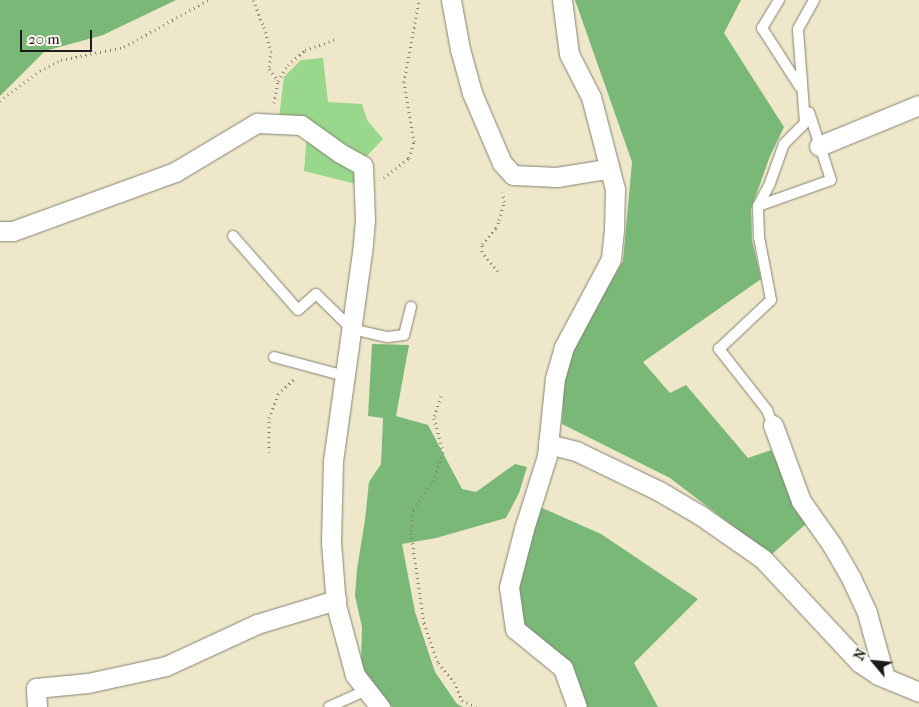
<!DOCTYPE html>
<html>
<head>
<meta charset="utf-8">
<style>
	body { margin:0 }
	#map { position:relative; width:919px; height:707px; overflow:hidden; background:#eee7ca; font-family:"IM FELL French Canon",serif }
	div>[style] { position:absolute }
	.green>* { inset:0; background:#98d78c }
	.forest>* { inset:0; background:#7ab878 }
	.path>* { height:3px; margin-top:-1.5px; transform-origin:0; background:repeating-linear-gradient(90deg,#858273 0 1px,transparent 0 5px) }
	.roads { filter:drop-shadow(0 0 1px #858273) drop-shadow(0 0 1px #858273) }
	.service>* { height:10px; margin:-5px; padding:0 5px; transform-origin:5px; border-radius:5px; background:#fff }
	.minor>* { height:19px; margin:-9.5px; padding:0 9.5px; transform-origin:9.5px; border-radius:9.5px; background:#fff }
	span { translate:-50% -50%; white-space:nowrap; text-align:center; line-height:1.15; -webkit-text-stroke:4px #fbf7ec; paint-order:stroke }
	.north { position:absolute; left:849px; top:637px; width:50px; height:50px; -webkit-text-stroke:4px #fbf7ec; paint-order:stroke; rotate:298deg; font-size:14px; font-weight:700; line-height:20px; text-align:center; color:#1c1c1c }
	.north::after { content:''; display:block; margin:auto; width:18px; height:22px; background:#1c1c1c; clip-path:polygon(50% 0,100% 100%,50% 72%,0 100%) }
	.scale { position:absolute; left:20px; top:30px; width:72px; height:22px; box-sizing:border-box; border:2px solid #1c1c1c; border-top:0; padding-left:6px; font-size:15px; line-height:18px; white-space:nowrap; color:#1c1c1c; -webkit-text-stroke:4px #fbf7ec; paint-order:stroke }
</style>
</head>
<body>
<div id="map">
	<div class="green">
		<div style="clip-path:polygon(323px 58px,328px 102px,362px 104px,367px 120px,383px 139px,363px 160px,356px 184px,304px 171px,308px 122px,279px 117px,284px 77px,301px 60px)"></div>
	</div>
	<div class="forest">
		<div style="clip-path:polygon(0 0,176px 0,103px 35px,45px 51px,0 96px)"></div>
		<div style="clip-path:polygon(575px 0,741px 0,724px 33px,784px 127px,770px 156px,751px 209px,752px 240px,761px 279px,643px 362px,670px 393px,686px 385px,748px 458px,771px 450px,807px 523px,771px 555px,670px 478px,562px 424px,564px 377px,571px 350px,623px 261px,632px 162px)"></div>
		<div style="clip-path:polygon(372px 344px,409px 345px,396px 416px,428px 425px,462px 489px,476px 492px,515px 464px,527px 467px,519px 493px,506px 518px,436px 538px,402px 544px,415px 612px,435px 672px,457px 704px,463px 707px,392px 707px,361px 666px,362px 627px,355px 596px,357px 569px,365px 520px,369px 482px,381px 464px,383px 418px,368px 416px)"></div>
		<div style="clip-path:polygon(540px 507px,601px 534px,698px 599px,634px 663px,658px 707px,585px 707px,574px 669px,521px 625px,517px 587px)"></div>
	</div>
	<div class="path">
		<div style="left:253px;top:0;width:29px;rotate:68deg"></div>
		<div style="left:264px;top:27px;width:25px;rotate:74deg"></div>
		<div style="left:271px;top:51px;width:18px;rotate:96deg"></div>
		<div style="left:269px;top:69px;width:15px;rotate:53deg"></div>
		<div style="left:0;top:101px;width:50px;rotate:-36.9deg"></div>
		<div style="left:40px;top:71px;width:24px;rotate:-28deg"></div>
		<div style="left:61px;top:60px;width:64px;rotate:-11.7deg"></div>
		<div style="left:124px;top:47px;width:96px;rotate:-29.2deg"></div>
		<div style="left:274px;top:103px;width:22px;rotate:-80deg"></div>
		<div style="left:278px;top:81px;width:19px;rotate:-58deg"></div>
		<div style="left:288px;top:65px;width:23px;rotate:-41deg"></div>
		<div style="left:305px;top:50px;width:31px;rotate:-19deg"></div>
		<div style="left:384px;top:178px;width:32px;rotate:-39deg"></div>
		<div style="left:409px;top:158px;width:17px;rotate:-73deg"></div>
		<div style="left:414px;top:142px;width:61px;rotate:-99.5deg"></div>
		<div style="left:404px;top:82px;width:83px;rotate:-79.6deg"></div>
		<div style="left:498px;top:271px;width:25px;rotate:-130deg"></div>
		<div style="left:482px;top:252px;width:8px;rotate:-90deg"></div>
		<div style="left:482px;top:244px;width:21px;rotate:-49deg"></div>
		<div style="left:496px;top:228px;width:9px;rotate:-69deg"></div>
		<div style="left:499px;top:220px;width:19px;rotate:-74deg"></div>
		<div style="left:504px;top:202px;width:10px;rotate:-96deg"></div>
		<div style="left:441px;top:396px;width:23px;rotate:108deg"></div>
		<div style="left:434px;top:418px;width:35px;rotate:75deg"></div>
		<div style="left:443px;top:452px;width:29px;rotate:108deg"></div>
		<div style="left:434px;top:480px;width:37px;rotate:125deg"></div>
		<div style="left:413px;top:510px;width:23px;rotate:95deg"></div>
		<div style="left:411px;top:533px;width:91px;rotate:81.8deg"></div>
		<div style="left:424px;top:623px;width:42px;rotate:70.7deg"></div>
		<div style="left:438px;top:663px;width:25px;rotate:50deg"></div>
		<div style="left:454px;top:682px;width:20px;rotate:66deg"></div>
		<div style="left:462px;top:700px;width:16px;rotate:27deg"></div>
		<div style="left:269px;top:452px;width:34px;rotate:-90deg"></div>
		<div style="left:269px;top:418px;width:26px;rotate:-69deg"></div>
		<div style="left:278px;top:394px;width:22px;rotate:-43deg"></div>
	</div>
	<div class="roads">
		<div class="service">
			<div style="left:779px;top:0;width:33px;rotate:121deg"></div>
			<div style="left:762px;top:28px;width:70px;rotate:57.2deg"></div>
			<div style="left:758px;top:206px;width:77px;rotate:-19.6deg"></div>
			<div style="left:831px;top:180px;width:71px;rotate:-107.9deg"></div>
			<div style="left:233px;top:236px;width:98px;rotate:48.7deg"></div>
			<div style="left:298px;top:310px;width:24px;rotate:-42deg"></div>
			<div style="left:316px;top:294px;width:50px;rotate:44.2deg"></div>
			<div style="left:352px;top:329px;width:37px;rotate:13deg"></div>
			<div style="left:388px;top:337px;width:16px;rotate:-7deg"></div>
			<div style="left:404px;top:335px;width:29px;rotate:-76deg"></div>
			<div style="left:274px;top:357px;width:73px;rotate:15deg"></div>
			<div style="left:773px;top:425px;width:16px;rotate:-112deg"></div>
			<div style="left:767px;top:410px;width:78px;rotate:-128.2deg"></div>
			<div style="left:719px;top:349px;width:71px;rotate:-43.3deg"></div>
			<div style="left:771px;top:300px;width:64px;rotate:-100.8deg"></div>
			<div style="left:759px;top:237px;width:31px;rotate:-92deg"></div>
			<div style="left:758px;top:206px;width:26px;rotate:-62deg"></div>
			<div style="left:770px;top:183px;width:41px;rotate:-70.3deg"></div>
			<div style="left:784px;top:144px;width:30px;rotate:-45deg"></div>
			<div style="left:805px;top:123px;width:94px;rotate:-94.3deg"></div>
			<div style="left:798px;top:29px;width:33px;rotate:-61deg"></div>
			<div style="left:329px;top:707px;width:42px;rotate:-24.1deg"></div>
		</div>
		<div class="minor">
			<div style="left:451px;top:0;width:50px;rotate:79.6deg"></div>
			<div style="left:460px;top:49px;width:46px;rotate:74.7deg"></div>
			<div style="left:472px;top:93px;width:76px;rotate:66.8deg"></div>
			<div style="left:502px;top:163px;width:16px;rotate:47deg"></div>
			<div style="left:513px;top:175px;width:44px;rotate:2.6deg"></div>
			<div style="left:557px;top:177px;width:44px;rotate:-9.2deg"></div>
			<div style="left:600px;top:170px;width:10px;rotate:-24deg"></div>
			<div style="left:562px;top:0;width:54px;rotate:82.6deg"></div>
			<div style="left:569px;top:54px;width:48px;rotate:62.9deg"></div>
			<div style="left:591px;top:97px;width:95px;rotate:75.4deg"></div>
			<div style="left:615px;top:189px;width:41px;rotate:91.4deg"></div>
			<div style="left:614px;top:230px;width:29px;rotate:96deg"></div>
			<div style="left:611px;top:259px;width:100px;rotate:118.1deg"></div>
			<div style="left:564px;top:347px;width:32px;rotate:106deg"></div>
			<div style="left:555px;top:378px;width:78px;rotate:95.9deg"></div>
			<div style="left:547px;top:456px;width:77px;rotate:107.5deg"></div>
			<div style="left:524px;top:529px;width:60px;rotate:104.5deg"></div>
			<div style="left:509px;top:587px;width:42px;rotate:81.9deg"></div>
			<div style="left:515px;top:629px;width:62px;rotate:39.1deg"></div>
			<div style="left:563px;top:668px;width:41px;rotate:70.3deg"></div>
			<div style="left:819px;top:146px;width:108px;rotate:-22.3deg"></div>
			<div style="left:0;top:231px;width:13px"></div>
			<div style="left:13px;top:231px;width:172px;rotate:-20deg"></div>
			<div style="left:175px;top:172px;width:96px;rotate:-30.9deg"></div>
			<div style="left:257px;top:123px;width:44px;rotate:2.6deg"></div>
			<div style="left:301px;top:125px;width:48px;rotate:35.7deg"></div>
			<div style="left:340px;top:153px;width:26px;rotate:29deg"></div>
			<div style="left:363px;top:166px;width:54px;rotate:87.9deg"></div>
			<div style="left:365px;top:220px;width:32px;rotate:95deg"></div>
			<div style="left:362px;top:252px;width:211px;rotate:97.9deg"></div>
			<div style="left:333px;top:461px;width:81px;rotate:91.4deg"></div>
			<div style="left:331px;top:542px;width:63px;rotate:85.5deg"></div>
			<div style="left:336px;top:605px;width:73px;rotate:74.8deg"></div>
			<div style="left:355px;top:675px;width:41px;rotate:52deg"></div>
			<div style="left:773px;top:425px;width:81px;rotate:69.8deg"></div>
			<div style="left:801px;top:501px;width:54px;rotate:54.8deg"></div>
			<div style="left:832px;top:545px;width:38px;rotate:60deg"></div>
			<div style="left:851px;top:578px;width:38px;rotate:65deg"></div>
			<div style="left:867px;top:613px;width:67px;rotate:74.5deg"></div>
			<div style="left:548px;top:444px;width:29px;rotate:14deg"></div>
			<div style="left:576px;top:451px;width:92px;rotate:25.7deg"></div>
			<div style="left:659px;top:491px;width:48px;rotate:30.3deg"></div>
			<div style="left:700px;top:515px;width:77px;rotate:34.9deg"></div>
			<div style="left:763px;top:559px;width:141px;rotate:47deg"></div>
			<div style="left:859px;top:662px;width:23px;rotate:34deg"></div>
			<div style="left:878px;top:675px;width:44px;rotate:22.5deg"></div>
			<div style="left:37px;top:707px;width:19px;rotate:-93deg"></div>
			<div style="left:36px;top:688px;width:52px;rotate:-5.5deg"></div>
			<div style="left:88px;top:683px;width:80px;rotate:-12.3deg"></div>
			<div style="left:166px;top:666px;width:100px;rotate:-24.8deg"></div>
			<div style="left:257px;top:624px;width:83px;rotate:-16.9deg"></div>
		</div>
	</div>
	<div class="north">N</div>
	<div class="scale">20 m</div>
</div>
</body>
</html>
